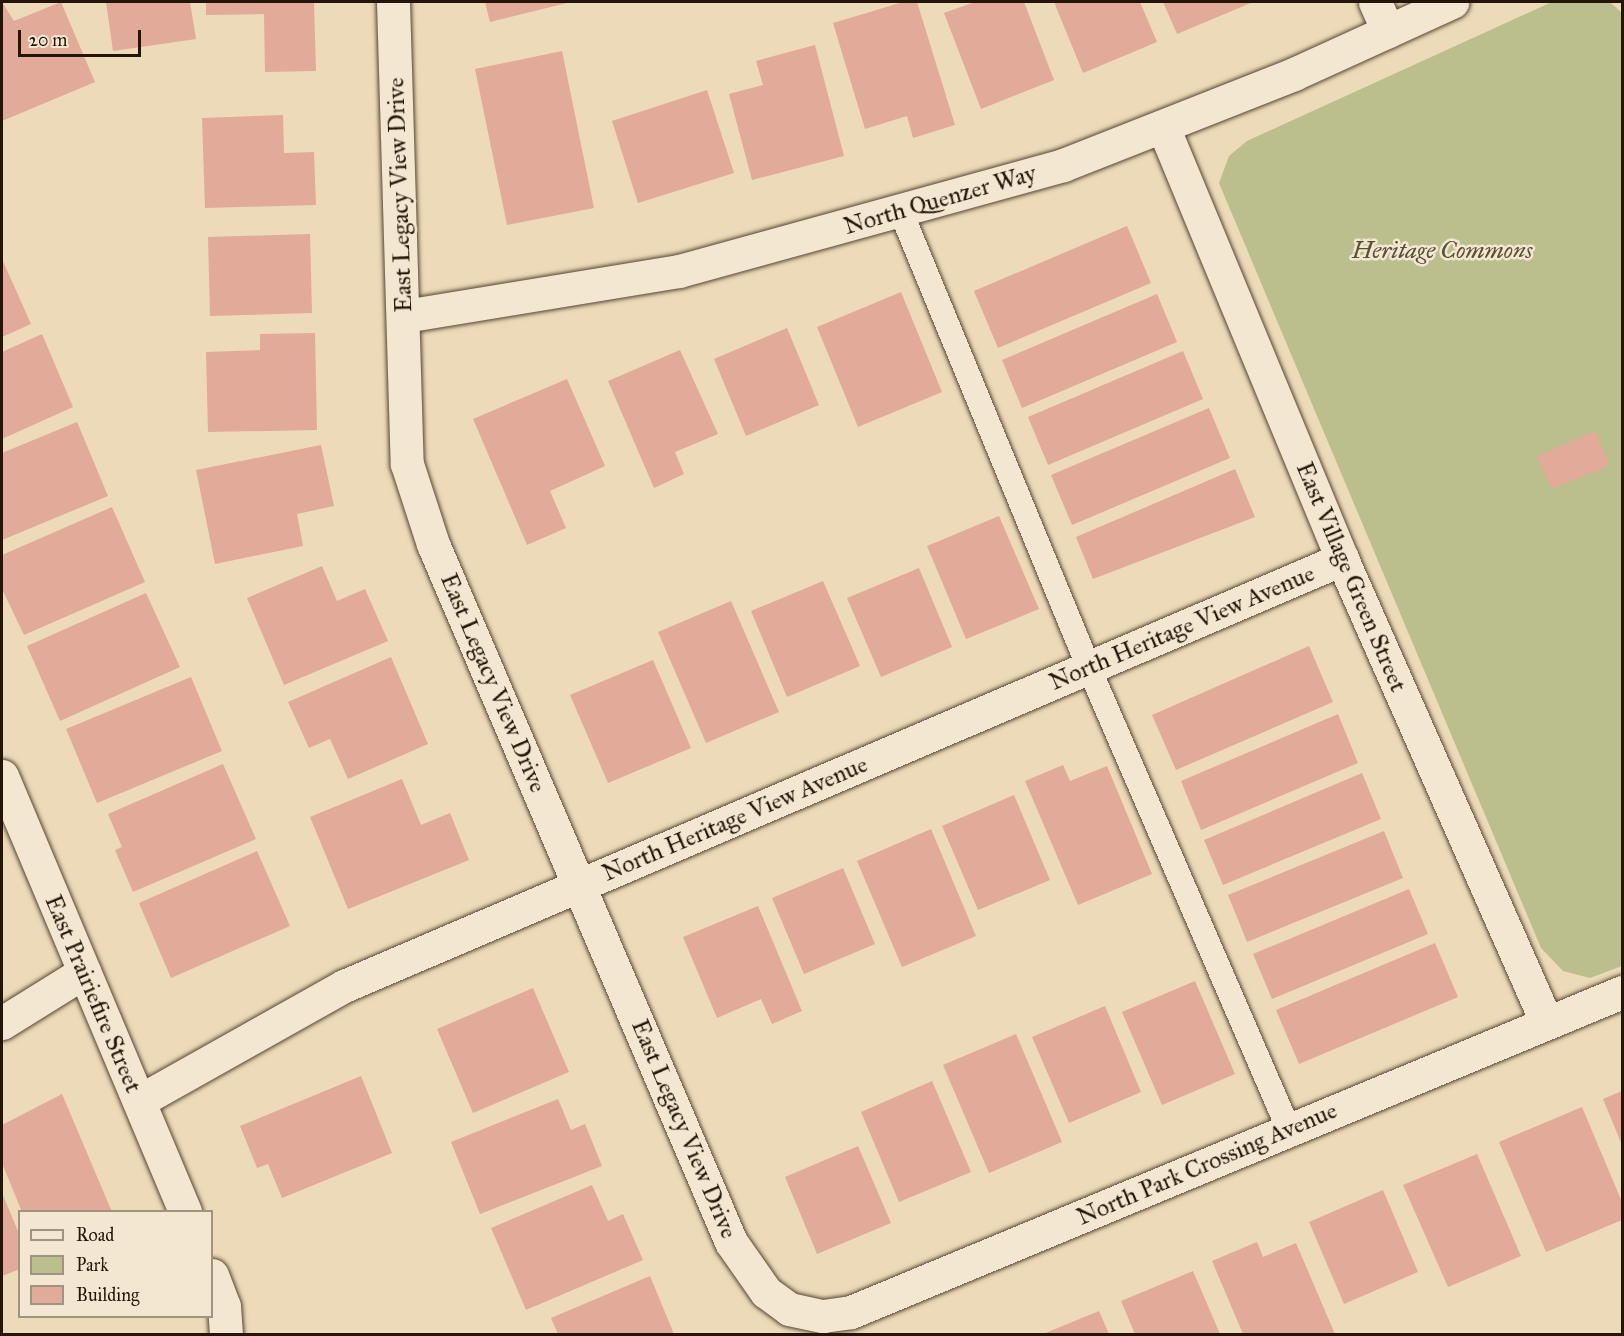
<!DOCTYPE html>
<html>
<head>
<meta charset="utf-8">
<style>
	body { margin:0 }
	#map { position:relative; width:1624px; height:1336px; overflow:hidden; background:#eddab8; font-family:"IM FELL Great Primer",serif }
	div>[style] { position:absolute }
	.green>* { inset:0; background:#babf8d }
	.building>* { inset:0; background:#e2aa98 }
	.roads { filter:drop-shadow(0 0 2px #564634) drop-shadow(0 0 2px #564634) }
	.service>* { height:24px; margin:-12px; padding:0 12px; transform-origin:12px; border-radius:12px; background:#f3e7d1 }
	.minor>* { height:33px; margin:-16.5px; padding:0 16.5px; transform-origin:16.5px; border-radius:16.5px; background:#f3e7d1 }
	span { translate:-50% -50%; white-space:nowrap; text-align:center; line-height:1.15; -webkit-text-stroke:5px #f3e7d1; paint-order:stroke }
	.street-label { font-size:24px; color:#241508 }
	.park-label { font-size:24px; color:#585037; font-style:italic }
	.frame { position:absolute; inset:0; border:3px solid #241508; pointer-events:none }
	.legend { position:absolute; left:18px; top:1210px; width:195px; height:108px; box-sizing:border-box; background:#f3e7d1; border:2px solid #a09381; margin:0; padding:8px 10px; list-style:none; font-size:18px; color:#241508 }
	.legend li { display:flex; align-items:center; gap:12px; height:30px }
	.legend b { width:30px; border:2px solid #a09381 }
	.scale { position:absolute; left:18px; top:30px; width:123px; height:27px; box-sizing:border-box; border:3px solid #241508; border-top:0; padding-left:8px; font-size:18px; line-height:21px; white-space:nowrap; color:#241508; -webkit-text-stroke:4px #f3e7d1; paint-order:stroke }
</style>
</head>
<body>
<div id="map">
	<div class="green">
		<div style="clip-path:polygon(1552px 2px,1610px 2px,1622px 13px,1622px 966px,1590px 978px,1563px 971px,1541px 948px,1219px 183px,1229px 156px,1247px 141px)"></div>
	</div>
	<div class="building">
		<div style="clip-path:polygon(2px 2px,14px 21px,61px 2px,95px 82px,2px 121px)"></div>
		<div style="clip-path:polygon(106px 2px,190px 2px,196px 39px,113px 51px)"></div>
		<div style="clip-path:polygon(206px 2px,314px 2px,316px 71px,265px 72px,264px 14px,206px 15px)"></div>
		<div style="clip-path:polygon(485px 2px,571px 2px,490px 22px)"></div>
		<div style="clip-path:polygon(903px 2px,917px 2px,955px 125px,913px 138px,907px 116px,865px 129px,833px 23px)"></div>
		<div style="clip-path:polygon(975px 2px,1024px 2px,1054px 80px,981px 109px,944px 13px)"></div>
		<div style="clip-path:polygon(1054px 2px,1140px 2px,1157px 42px,1083px 73px)"></div>
		<div style="clip-path:polygon(1163px 2px,1253px 2px,1177px 34px)"></div>
		<div style="clip-path:polygon(815px 45px,844px 156px,752px 180px,729px 94px,763px 85px,756px 61px)"></div>
		<div style="clip-path:polygon(562px 51px,594px 208px,507px 225px,475px 69px)"></div>
		<div style="clip-path:polygon(707px 90px,734px 173px,638px 203px,612px 121px)"></div>
		<div style="clip-path:polygon(283px 115px,284px 153px,314px 152px,316px 205px,205px 208px,202px 118px)"></div>
		<div style="clip-path:polygon(1127px 226px,1151px 283px,998px 348px,974px 291px)"></div>
		<div style="clip-path:polygon(310px 234px,312px 313px,210px 316px,208px 237px)"></div>
		<div style="clip-path:polygon(2px 259px,31px 324px,2px 337px)"></div>
		<div style="clip-path:polygon(901px 292px,942px 392px,858px 427px,817px 327px)"></div>
		<div style="clip-path:polygon(1157px 294px,1177px 342px,1022px 408px,1002px 360px)"></div>
		<div style="clip-path:polygon(787px 328px,819px 405px,746px 436px,714px 359px)"></div>
		<div style="clip-path:polygon(315px 333px,317px 430px,208px 432px,206px 352px,260px 350px,260px 334px)"></div>
		<div style="clip-path:polygon(42px 334px,73px 407px,2px 439px,2px 352px)"></div>
		<div style="clip-path:polygon(680px 350px,718px 434px,675px 452px,684px 474px,654px 488px,608px 381px)"></div>
		<div style="clip-path:polygon(1183px 351px,1203px 399px,1048px 465px,1028px 417px)"></div>
		<div style="clip-path:polygon(567px 379px,605px 466px,550px 491px,566px 528px,527px 545px,473px 419px)"></div>
		<div style="clip-path:polygon(1209px 408px,1230px 458px,1072px 525px,1051px 475px)"></div>
		<div style="clip-path:polygon(77px 422px,108px 496px,2px 540px,2px 453px)"></div>
		<div style="clip-path:polygon(1595px 431px,1610px 465px,1552px 489px,1537px 456px)"></div>
		<div style="clip-path:polygon(321px 445px,334px 506px,297px 514px,303px 546px,215px 564px,196px 470px)"></div>
		<div style="clip-path:polygon(1235px 469px,1255px 517px,1093px 579px,1076px 537px)"></div>
		<div style="clip-path:polygon(112px 507px,145px 582px,24px 635px,2px 589px,2px 555px)"></div>
		<div style="clip-path:polygon(999px 516px,1039px 609px,966px 639px,927px 546px)"></div>
		<div style="clip-path:polygon(322px 566px,337px 601px,365px 589px,388px 641px,284px 685px,247px 598px)"></div>
		<div style="clip-path:polygon(919px 568px,952px 647px,881px 677px,847px 598px)"></div>
		<div style="clip-path:polygon(823px 581px,860px 666px,787px 697px,751px 611px)"></div>
		<div style="clip-path:polygon(146px 593px,180px 667px,60px 721px,27px 646px)"></div>
		<div style="clip-path:polygon(731px 601px,779px 712px,706px 743px,658px 632px)"></div>
		<div style="clip-path:polygon(1309px 646px,1333px 702px,1176px 770px,1152px 715px)"></div>
		<div style="clip-path:polygon(391px 657px,428px 744px,348px 779px,330px 739px,309px 748px,288px 702px)"></div>
		<div style="clip-path:polygon(653px 660px,691px 748px,608px 783px,570px 695px)"></div>
		<div style="clip-path:polygon(191px 677px,222px 751px,97px 803px,66px 729px)"></div>
		<div style="clip-path:polygon(1338px 714px,1358px 763px,1201px 830px,1181px 781px)"></div>
		<div style="clip-path:polygon(223px 764px,256px 839px,133px 892px,115px 850px,122px 847px,108px 814px)"></div>
		<div style="clip-path:polygon(1063px 765px,1070px 781px,1107px 766px,1152px 874px,1078px 905px,1025px 781px)"></div>
		<div style="clip-path:polygon(1362px 773px,1381px 819px,1223px 885px,1204px 840px)"></div>
		<div style="clip-path:polygon(402px 779px,421px 825px,450px 813px,469px 860px,348px 909px,310px 817px)"></div>
		<div style="clip-path:polygon(1014px 795px,1050px 880px,978px 910px,942px 826px)"></div>
		<div style="clip-path:polygon(931px 829px,976px 936px,902px 967px,857px 861px)"></div>
		<div style="clip-path:polygon(1384px 831px,1403px 878px,1247px 942px,1228px 895px)"></div>
		<div style="clip-path:polygon(257px 851px,290px 926px,171px 978px,139px 903px)"></div>
		<div style="clip-path:polygon(843px 868px,875px 944px,804px 974px,772px 898px)"></div>
		<div style="clip-path:polygon(1409px 889px,1428px 934px,1272px 999px,1253px 954px)"></div>
		<div style="clip-path:polygon(758px 906px,802px 1011px,772px 1024px,761px 999px,717px 1018px,683px 937px)"></div>
		<div style="clip-path:polygon(1435px 943px,1458px 997px,1299px 1064px,1276px 1010px)"></div>
		<div style="clip-path:polygon(1195px 981px,1235px 1074px,1162px 1105px,1122px 1012px)"></div>
		<div style="clip-path:polygon(533px 988px,569px 1072px,473px 1113px,437px 1029px)"></div>
		<div style="clip-path:polygon(1105px 1006px,1141px 1092px,1069px 1123px,1032px 1037px)"></div>
		<div style="clip-path:polygon(1016px 1034px,1062px 1142px,989px 1173px,943px 1065px)"></div>
		<div style="clip-path:polygon(361px 1076px,392px 1153px,282px 1198px,268px 1164px,257px 1168px,240px 1126px)"></div>
		<div style="clip-path:polygon(932px 1081px,971px 1172px,899px 1202px,861px 1112px)"></div>
		<div style="clip-path:polygon(1622px 1091px,1622px 1145px,1603px 1099px)"></div>
		<div style="clip-path:polygon(62px 1094px,112px 1212px,22px 1212px,2px 1163px,2px 1125px)"></div>
		<div style="clip-path:polygon(558px 1099px,571px 1130px,585px 1124px,602px 1166px,480px 1214px,451px 1142px)"></div>
		<div style="clip-path:polygon(1582px 1107px,1622px 1202px,1622px 1220px,1546px 1252px,1499px 1142px)"></div>
		<div style="clip-path:polygon(858px 1146px,891px 1223px,817px 1254px,785px 1177px)"></div>
		<div style="clip-path:polygon(1477px 1154px,1521px 1256px,1448px 1287px,1403px 1185px)"></div>
		<div style="clip-path:polygon(592px 1185px,608px 1221px,623px 1214px,643px 1260px,526px 1310px,491px 1228px)"></div>
		<div style="clip-path:polygon(1383px 1190px,1418px 1272px,1344px 1304px,1309px 1222px)"></div>
		<div style="clip-path:polygon(2px 1193px,20px 1236px,20px 1269px,2px 1276px)"></div>
		<div style="clip-path:polygon(1257px 1242px,1263px 1257px,1296px 1243px,1335px 1334px,1243px 1334px,1212px 1261px)"></div>
		<div style="clip-path:polygon(1193px 1271px,1220px 1334px,1135px 1334px,1121px 1301px)"></div>
		<div style="clip-path:polygon(650px 1276px,674px 1334px,558px 1334px,551px 1318px)"></div>
		<div style="clip-path:polygon(1099px 1311px,1109px 1334px,1043px 1334px)"></div>
	</div>
	<div class="roads">
		<div class="service">
			<div style="left:901px;top:212px;width:493px;rotate:67.6deg"></div>
			<div style="left:1089px;top:668px;width:503px;rotate:66.59deg"></div>
		</div>
		<div class="minor">
			<div style="left:393px;top:2px;width:462px;rotate:88.3deg"></div>
			<div style="left:407px;top:464px;width:84px;rotate:72deg"></div>
			<div style="left:433px;top:544px;width:759px;rotate:66.88deg"></div>
			<div style="left:731px;top:1242px;width:61px;rotate:55deg"></div>
			<div style="left:766px;top:1292px;width:29px;rotate:36deg"></div>
			<div style="left:789px;top:1309px;width:35px;rotate:12deg"></div>
			<div style="left:823px;top:1316px;width:28px;rotate:-8deg"></div>
			<div style="left:851px;top:1312px;width:835px;rotate:-22.54deg"></div>
			<div style="left:1375px;top:2px;width:32px;rotate:66deg"></div>
			<div style="left:1164px;top:129px;width:465px;rotate:67.5deg"></div>
			<div style="left:1342px;top:559px;width:505px;rotate:66.18deg"></div>
			<div style="left:404px;top:316px;width:279px;rotate:-9.3deg"></div>
			<div style="left:679px;top:271px;width:398px;rotate:-15.4deg"></div>
			<div style="left:1063px;top:165px;width:248px;rotate:-21.5deg"></div>
			<div style="left:1294px;top:74px;width:174px;rotate:-24.5deg"></div>
			<div style="left:2px;top:776px;width:473px;rotate:67.2deg"></div>
			<div style="left:2px;top:1023px;width:97px;rotate:-31.9deg"></div>
			<div style="left:139px;top:1101px;width:235px;rotate:-29.3deg"></div>
			<div style="left:344px;top:986px;width:1086px;rotate:-23.16deg"></div>
			<div style="left:212px;top:1275px;width:33px;rotate:69deg"></div>
			<div style="left:224px;top:1306px;width:28px;rotate:86deg"></div>
		</div>
	</div>
	<div class="street-label">
		<span style="left:400px;top:195px;rotate:-92deg">East Legacy View Drive</span>
		<span style="left:940px;top:200px;rotate:-16deg">North Quenzer Way</span>
		<span style="left:1351px;top:577px;rotate:67deg">East Village Green Street</span>
		<span style="left:1182px;top:628px;rotate:-23deg">North Heritage View Avenue</span>
		<span style="left:493px;top:683px;rotate:67deg">East Legacy View Drive</span>
		<span style="left:735px;top:819px;rotate:-23deg">North Heritage View Avenue</span>
		<span style="left:93px;top:994px;rotate:67deg">East Prairiefire Street</span>
		<span style="left:684px;top:1129px;rotate:67deg">East Legacy View Drive</span>
		<span style="left:1207px;top:1164px;rotate:-23deg">North Park Crossing Avenue</span>
	</div>
	<div class="park-label">
		<span style="left:1442px;top:251px">Heritage Commons</span>
	</div>
	<div class="frame"></div>
	<ul class="legend">
	<li><b style="height:8px;background:#f3e7d1"></b>Road</li>
	<li><b style="height:16px;background:#babf8d"></b>Park</li>
	<li><b style="height:16px;background:#e2aa98"></b>Building</li>
	</ul>
	<div class="scale">20 m</div>
</div>
</body>
</html>
